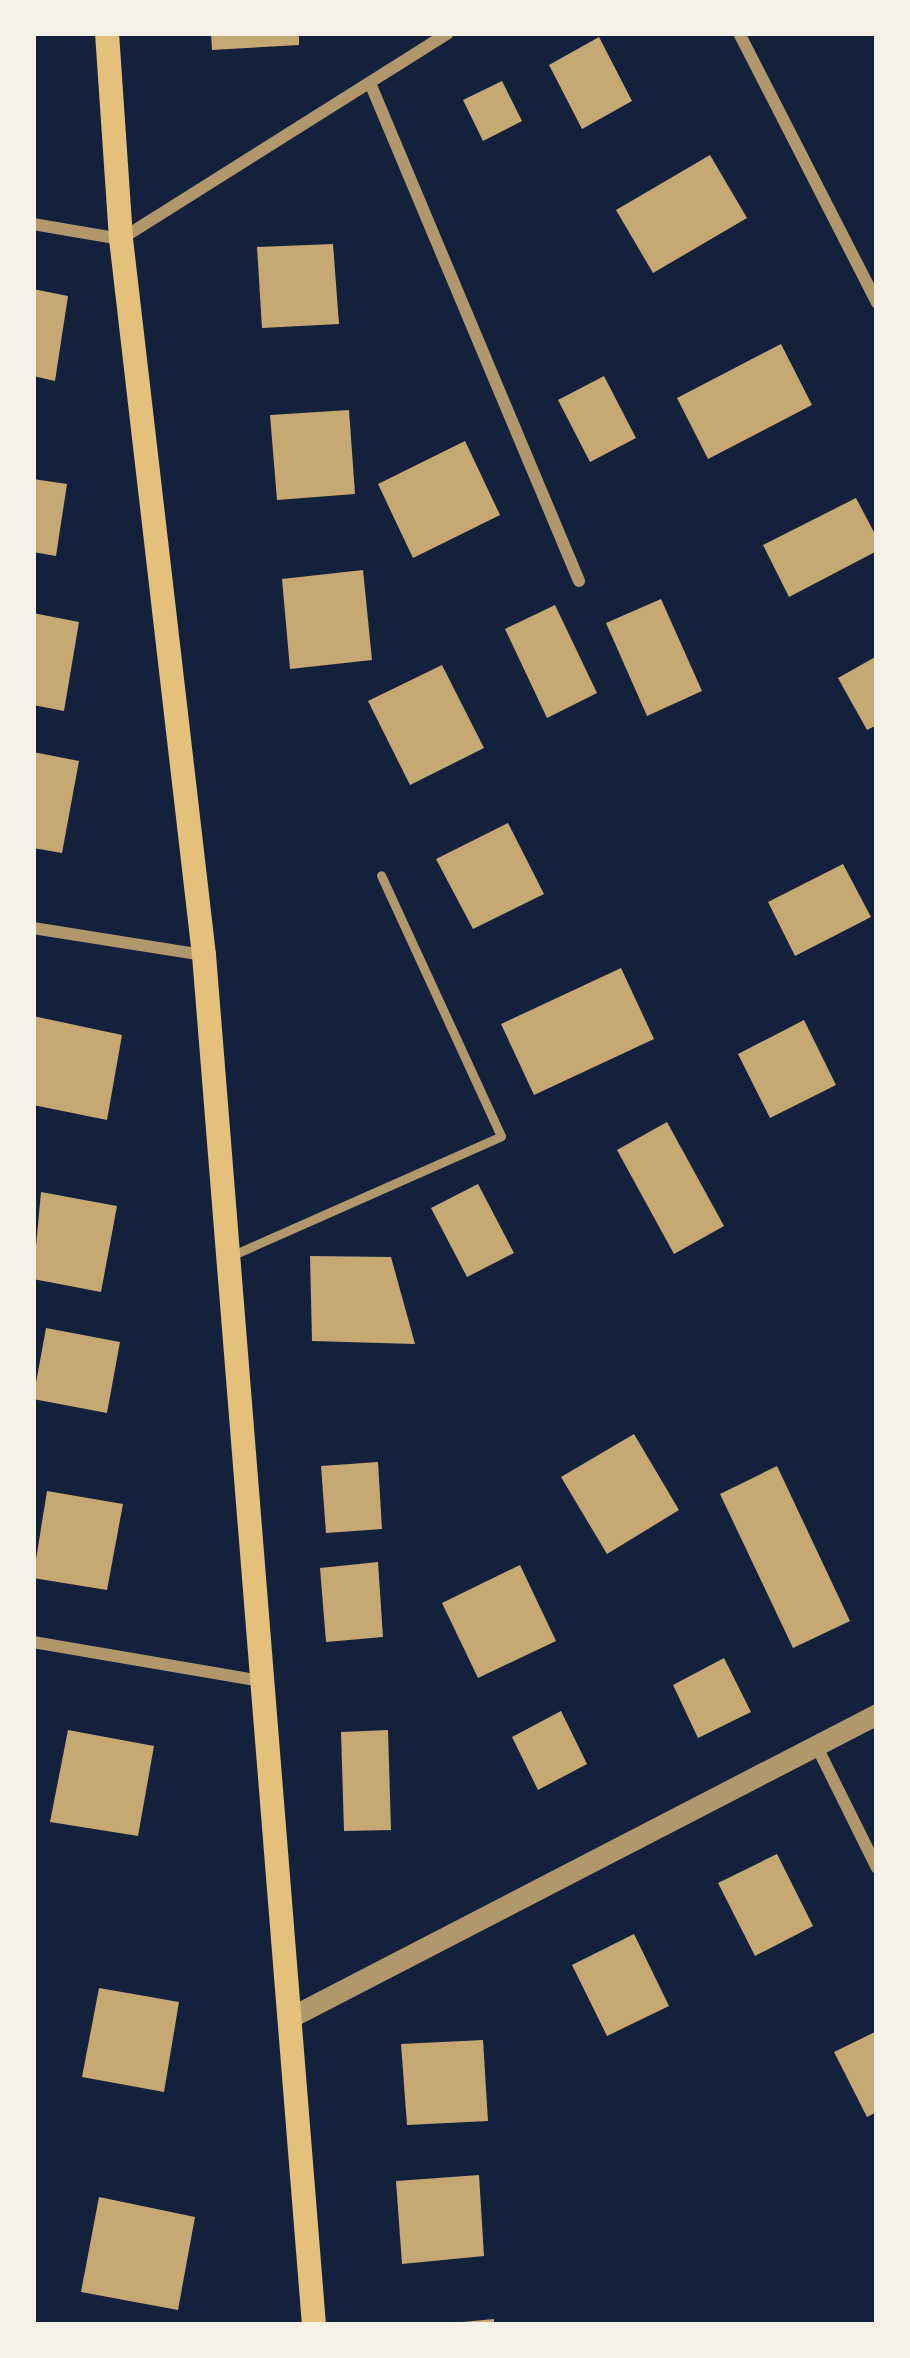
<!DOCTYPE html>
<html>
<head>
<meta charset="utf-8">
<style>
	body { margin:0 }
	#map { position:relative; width:910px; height:2358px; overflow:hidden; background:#14213d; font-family:Overpass,sans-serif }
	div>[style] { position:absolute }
	.building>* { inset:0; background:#c6a872 }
	.service>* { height:9px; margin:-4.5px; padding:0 4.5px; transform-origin:4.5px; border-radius:4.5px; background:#b1986c }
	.minor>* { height:12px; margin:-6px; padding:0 6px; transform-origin:6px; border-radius:6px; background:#b1986c }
	.tertiary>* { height:21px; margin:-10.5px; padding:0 10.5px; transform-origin:10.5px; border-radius:10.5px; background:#b1986c }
	.secondary>* { height:24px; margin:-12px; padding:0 12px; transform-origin:12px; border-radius:12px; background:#e5c07b }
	span { translate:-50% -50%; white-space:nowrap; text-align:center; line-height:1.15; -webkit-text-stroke:12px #f6f1e7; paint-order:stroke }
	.frame { position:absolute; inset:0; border:36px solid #f6f1e7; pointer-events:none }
</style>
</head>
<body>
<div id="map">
	<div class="building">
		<div style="clip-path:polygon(211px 33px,299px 33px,299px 45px,212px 50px)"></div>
		<div style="clip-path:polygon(599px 37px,632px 101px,582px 129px,549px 65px)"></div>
		<div style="clip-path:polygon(502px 81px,522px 121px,483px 141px,463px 100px)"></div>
		<div style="clip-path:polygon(710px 155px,747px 218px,653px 273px,616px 210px)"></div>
		<div style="clip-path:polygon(333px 244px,339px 324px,262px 328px,257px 247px)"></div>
		<div style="clip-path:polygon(33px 289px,68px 296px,55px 381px,33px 376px)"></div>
		<div style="clip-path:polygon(781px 344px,812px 405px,708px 459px,677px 398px)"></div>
		<div style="clip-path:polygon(604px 376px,636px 438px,590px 462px,558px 400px)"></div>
		<div style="clip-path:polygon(349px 410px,355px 494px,277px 500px,270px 415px)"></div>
		<div style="clip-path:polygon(465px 441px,500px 515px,413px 558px,378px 484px)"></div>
		<div style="clip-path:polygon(33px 479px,67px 484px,56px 556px,33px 552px)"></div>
		<div style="clip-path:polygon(856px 498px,877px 538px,877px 551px,789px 597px,763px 545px)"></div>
		<div style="clip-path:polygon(363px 570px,372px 660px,290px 669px,282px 579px)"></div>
		<div style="clip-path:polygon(661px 599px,702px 691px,647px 716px,606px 623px)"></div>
		<div style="clip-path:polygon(555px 605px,597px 693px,547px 718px,505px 629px)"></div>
		<div style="clip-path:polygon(33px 613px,79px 622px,64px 711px,33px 705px)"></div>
		<div style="clip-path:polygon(877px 656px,877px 725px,867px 730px,838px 678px)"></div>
		<div style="clip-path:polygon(442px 665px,484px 748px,410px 785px,368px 701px)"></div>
		<div style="clip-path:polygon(33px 752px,79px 761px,62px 853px,33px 848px)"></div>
		<div style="clip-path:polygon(508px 823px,544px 894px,473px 929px,436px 859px)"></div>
		<div style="clip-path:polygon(843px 864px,871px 917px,795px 956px,768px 902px)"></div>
		<div style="clip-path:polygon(621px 968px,654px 1039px,534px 1095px,501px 1024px)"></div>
		<div style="clip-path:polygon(33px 1016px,122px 1035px,107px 1120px,33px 1105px)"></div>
		<div style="clip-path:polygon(804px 1020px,836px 1085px,770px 1118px,738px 1054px)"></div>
		<div style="clip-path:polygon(667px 1122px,724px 1226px,674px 1254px,617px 1150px)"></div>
		<div style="clip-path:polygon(478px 1184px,514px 1253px,467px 1277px,431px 1208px)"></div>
		<div style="clip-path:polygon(41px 1192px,117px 1206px,101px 1292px,33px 1279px)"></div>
		<div style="clip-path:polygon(310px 1256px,391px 1257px,415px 1344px,312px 1341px)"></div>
		<div style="clip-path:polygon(46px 1328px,120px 1342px,107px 1413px,33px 1399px)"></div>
		<div style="clip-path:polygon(634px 1434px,679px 1510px,607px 1554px,561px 1477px)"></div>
		<div style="clip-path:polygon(378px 1462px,382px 1529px,326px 1533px,321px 1466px)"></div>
		<div style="clip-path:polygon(777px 1466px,850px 1621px,793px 1648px,720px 1494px)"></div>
		<div style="clip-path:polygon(47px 1491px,123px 1504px,107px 1590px,33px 1578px)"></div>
		<div style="clip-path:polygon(378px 1562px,383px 1637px,326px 1642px,320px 1568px)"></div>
		<div style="clip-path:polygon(520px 1565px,556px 1641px,478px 1678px,442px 1603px)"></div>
		<div style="clip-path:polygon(724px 1658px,751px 1712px,698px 1738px,673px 1685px)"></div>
		<div style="clip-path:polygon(561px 1711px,587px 1764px,538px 1790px,512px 1737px)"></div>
		<div style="clip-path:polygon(68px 1730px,154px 1746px,138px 1836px,50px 1822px)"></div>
		<div style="clip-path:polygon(388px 1730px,391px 1830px,344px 1831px,341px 1732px)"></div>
		<div style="clip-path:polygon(777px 1854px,813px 1926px,755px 1956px,718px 1883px)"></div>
		<div style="clip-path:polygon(634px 1934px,669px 2006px,607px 2036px,572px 1965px)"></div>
		<div style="clip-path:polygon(99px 1988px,179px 2002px,164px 2092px,82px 2077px)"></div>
		<div style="clip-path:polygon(877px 2031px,877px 2112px,867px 2117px,834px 2052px)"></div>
		<div style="clip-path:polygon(483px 2040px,488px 2121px,407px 2125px,401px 2044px)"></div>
		<div style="clip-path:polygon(479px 2175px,484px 2256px,402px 2264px,396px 2181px)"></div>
		<div style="clip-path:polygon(99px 2197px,195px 2217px,178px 2310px,81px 2292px)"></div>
		<div style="clip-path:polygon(494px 2319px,494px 2325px,462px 2325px,462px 2322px)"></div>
	</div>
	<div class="service">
		<div style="left:233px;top:1255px;width:293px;rotate:-23.9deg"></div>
		<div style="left:501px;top:1136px;width:287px;rotate:-114.7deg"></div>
	</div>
	<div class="minor">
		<div style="left:739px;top:33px;width:303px;rotate:62.9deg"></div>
		<div style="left:370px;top:83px;width:540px;rotate:67.23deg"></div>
		<div style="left:33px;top:224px;width:89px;rotate:9.7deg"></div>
		<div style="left:121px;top:239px;width:386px;rotate:-32.2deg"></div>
		<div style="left:33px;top:928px;width:173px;rotate:9deg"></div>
		<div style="left:33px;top:1642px;width:231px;rotate:9.7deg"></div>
		<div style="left:816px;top:1745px;width:137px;rotate:63.6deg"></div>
	</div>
	<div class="tertiary">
		<div style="left:289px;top:2018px;width:662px;rotate:-27.34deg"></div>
	</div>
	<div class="secondary">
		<div style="left:107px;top:33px;width:206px;rotate:86.1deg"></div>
		<div style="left:121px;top:239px;width:721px;rotate:83.39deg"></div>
		<div style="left:204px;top:955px;width:1374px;rotate:85.41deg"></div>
	</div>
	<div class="frame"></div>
</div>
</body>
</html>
